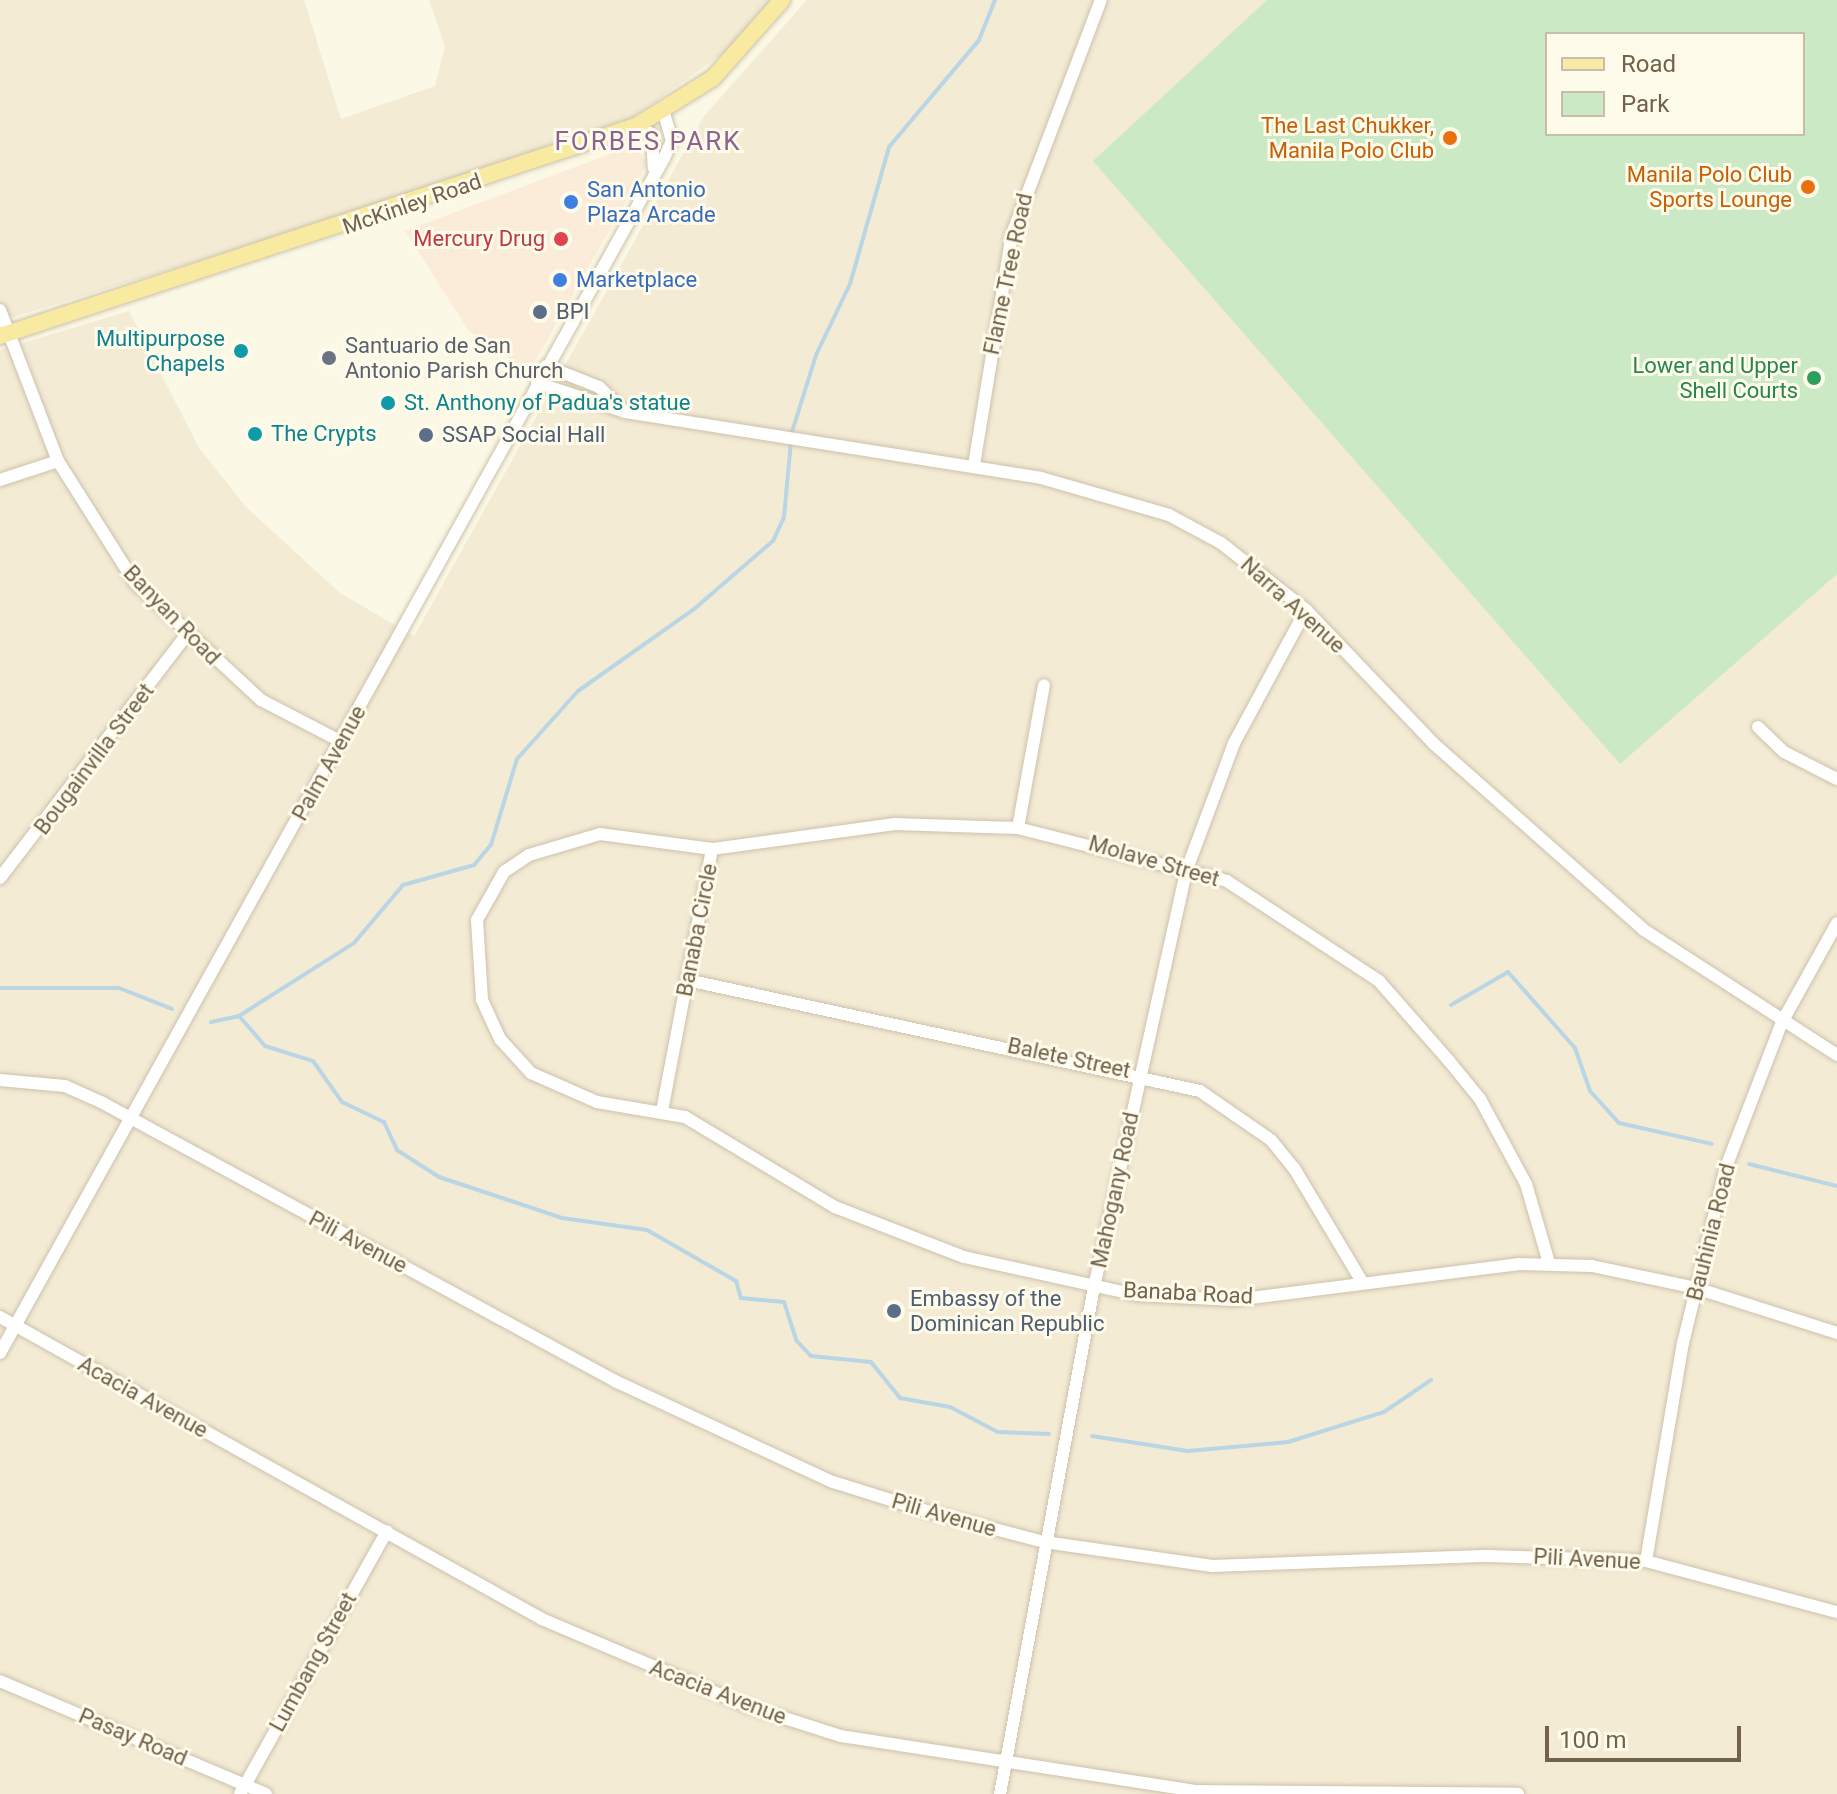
<!DOCTYPE html>
<html>
<head>
<meta charset="utf-8">
<style>
	body { margin:0 }
	#map { position:relative; width:1837px; height:1794px; overflow:hidden; background:#fbf8e5; font-family:Roboto,sans-serif }
	div>[style] { position:absolute }
	.residential>* { inset:0; background:#f3ebd4 }
	.commercial>* { inset:0; background:#fbebd9 }
	.green>* { inset:0; background:#cbe9c4 }
	.stream>* { height:4px; margin:-2px; padding:0 2px; transform-origin:2px; border-radius:2px; background:#bad5e4 }
	.roads { filter:drop-shadow(0 0 2px #cdc1ac) drop-shadow(0 0 2px #cdc1ac) }
	.minor>* { height:12px; margin:-6px; padding:0 6px; transform-origin:6px; border-radius:6px; background:#fff }
	.major>* { height:16px; margin:-8px; padding:0 8px; transform-origin:8px; border-radius:8px; background:#f8eaa0 }
	.dots>* { width:22px; height:22px; translate:-50% -50%; box-sizing:border-box; border:4px solid #fefbeb; border-radius:50% }
	span { translate:-50% -50%; white-space:nowrap; text-align:center; line-height:1.15; -webkit-text-stroke:6px #fefbeb; paint-order:stroke }
	.food-label { font-size:22px; color:#c56008 }
	.right { translate:-100% -50%; text-align:right }
	.shop-label { font-size:22px; color:#366cbe }
	.left { translate:0 -50%; text-align:left }
	.street-label { font-size:22px; color:#73624b }
	.health-label { font-size:22px; color:#be3a42 }
	.service-label { font-size:22px; color:#4e5e75 }
	.culture-label { font-size:22px; color:#0d838f }
	.worship-label { font-size:22px; color:#5b616d }
	.leisure-label { font-size:22px; color:#27864d }
	.quarter-label { font-size:26px; color:#8b6390; letter-spacing:2px }
	.legend { position:absolute; left:1545px; top:32px; width:260px; height:104px; box-sizing:border-box; background:#fefbeb; border:2px solid #c6beab; margin:0; padding:10px 14px; list-style:none; font-size:24px; color:#73624b }
	.legend li { display:flex; align-items:center; gap:16px; height:40px }
	.legend b { width:40px; border:2px solid #c6beab }
	.scale { position:absolute; left:1545px; top:1726px; width:196px; height:36px; box-sizing:border-box; border:4px solid #73624b; border-top:0; padding-left:10px; font-size:24px; line-height:28px; white-space:nowrap; color:#73624b; -webkit-text-stroke:6px #fefbeb; paint-order:stroke }
</style>
</head>
<body>
<div id="map">
	<div class="residential">
		<div style="clip-path:polygon(0 0,304px 0,341px 119px,435px 86px,445px 46px,429px 0,771px 0,730px 48px,632px 118px,369px 209px,0 321px)"></div>
		<div style="clip-path:polygon(evenodd,807px 0,1837px 0,1837px 1794px,0 1794px,0 350px,129px 311px,199px 448px,246px 507px,340px 593px,414px 636px,704px 116px,807px 0,1547px 34px,1803px 34px,1803px 134px,1547px 134px,1547px 34px)"></div>
	</div>
	<div class="commercial">
		<div style="clip-path:polygon(634px 145px,647px 164px,529px 372px,469px 331px,405px 231px)"></div>
	</div>
	<div class="green">
		<div style="clip-path:polygon(evenodd,1267px 0,1837px 0,1837px 574px,1620px 764px,1093px 161px,1267px 0,1547px 34px,1803px 34px,1803px 134px,1547px 134px,1547px 34px)"></div>
	</div>
	<div class="stream">
		<div style="left:791px;top:435px;width:84px;rotate:-72.6deg"></div>
		<div style="left:816px;top:355px;width:79px;rotate:-64.4deg"></div>
		<div style="left:850px;top:284px;width:142px;rotate:-74.1deg"></div>
		<div style="left:889px;top:147px;width:140px;rotate:-49.9deg"></div>
		<div style="left:979px;top:40px;width:43px;rotate:-68.2deg"></div>
		<div style="left:0;top:988px;width:119px"></div>
		<div style="left:119px;top:988px;width:57px;rotate:21.6deg"></div>
		<div style="left:1451px;top:1005px;width:66px;rotate:-30.1deg"></div>
		<div style="left:1508px;top:972px;width:101px;rotate:48.6deg"></div>
		<div style="left:1575px;top:1048px;width:46px;rotate:70.8deg"></div>
		<div style="left:1590px;top:1091px;width:43px;rotate:47.8deg"></div>
		<div style="left:1619px;top:1123px;width:95px;rotate:12.7deg"></div>
		<div style="left:239px;top:1016px;width:40px;rotate:49deg"></div>
		<div style="left:265px;top:1046px;width:50px;rotate:17.4deg"></div>
		<div style="left:313px;top:1061px;width:50px;rotate:54.7deg"></div>
		<div style="left:342px;top:1102px;width:47px;rotate:25.5deg"></div>
		<div style="left:384px;top:1122px;width:31px;rotate:65deg"></div>
		<div style="left:397px;top:1150px;width:50px;rotate:32.7deg"></div>
		<div style="left:439px;top:1177px;width:130px;rotate:18.4deg"></div>
		<div style="left:562px;top:1218px;width:86px;rotate:8deg"></div>
		<div style="left:647px;top:1230px;width:103px;rotate:29.8deg"></div>
		<div style="left:736px;top:1281px;width:18px;rotate:74deg"></div>
		<div style="left:741px;top:1298px;width:43px;rotate:5.3deg"></div>
		<div style="left:784px;top:1302px;width:40px;rotate:72deg"></div>
		<div style="left:796px;top:1340px;width:22px;rotate:47deg"></div>
		<div style="left:811px;top:1356px;width:60px;rotate:5.7deg"></div>
		<div style="left:871px;top:1362px;width:46px;rotate:51.1deg"></div>
		<div style="left:900px;top:1398px;width:51px;rotate:10.2deg"></div>
		<div style="left:950px;top:1407px;width:54px;rotate:27.5deg"></div>
		<div style="left:998px;top:1432px;width:51px;rotate:2.2deg"></div>
		<div style="left:211px;top:1022px;width:29px;rotate:-12deg"></div>
		<div style="left:239px;top:1016px;width:136px;rotate:-32.4deg"></div>
		<div style="left:354px;top:943px;width:76px;rotate:-49.8deg"></div>
		<div style="left:403px;top:885px;width:74px;rotate:-15.7deg"></div>
		<div style="left:474px;top:865px;width:26px;rotate:-50deg"></div>
		<div style="left:491px;top:845px;width:90px;rotate:-73.2deg"></div>
		<div style="left:517px;top:759px;width:91px;rotate:-48.1deg"></div>
		<div style="left:578px;top:691px;width:141px;rotate:-35.2deg"></div>
		<div style="left:693px;top:610px;width:106px;rotate:-40.8deg"></div>
		<div style="left:773px;top:541px;width:26px;rotate:-65deg"></div>
		<div style="left:784px;top:517px;width:75px;rotate:-84.7deg"></div>
		<div style="left:1749px;top:1164px;width:91px;rotate:14deg"></div>
		<div style="left:1092px;top:1436px;width:97px;rotate:8.9deg"></div>
		<div style="left:1188px;top:1451px;width:100px;rotate:-5.1deg"></div>
		<div style="left:1288px;top:1442px;width:101px;rotate:-17.4deg"></div>
		<div style="left:1384px;top:1412px;width:57px;rotate:-34.2deg"></div>
	</div>
	<div class="roads">
		<div class="minor">
			<div style="left:636px;top:126px;width:18px;rotate:27deg"></div>
			<div style="left:652px;top:134px;width:34px;rotate:87deg"></div>
			<div style="left:0;top:310px;width:162px;rotate:69deg"></div>
			<div style="left:58px;top:461px;width:144px;rotate:57.7deg"></div>
			<div style="left:135px;top:583px;width:172px;rotate:42.9deg"></div>
			<div style="left:261px;top:700px;width:89px;rotate:27.4deg"></div>
			<div style="left:546px;top:366px;width:57px;rotate:21.6deg"></div>
			<div style="left:599px;top:387px;width:33px;rotate:44deg"></div>
			<div style="left:537px;top:383px;width:93px;rotate:18.2deg"></div>
			<div style="left:625px;top:412px;width:421px;rotate:9deg"></div>
			<div style="left:1041px;top:478px;width:133px;rotate:16.1deg"></div>
			<div style="left:1169px;top:515px;width:59px;rotate:28.3deg"></div>
			<div style="left:1221px;top:543px;width:108px;rotate:38.2deg"></div>
			<div style="left:1306px;top:610px;width:185px;rotate:46.3deg"></div>
			<div style="left:1434px;top:744px;width:281px;rotate:41.5deg"></div>
			<div style="left:1644px;top:930px;width:230px;rotate:32.9deg"></div>
			<div style="left:974px;top:465px;width:234px;rotate:-80.7deg"></div>
			<div style="left:1012px;top:234px;width:250px;rotate:-69.2deg"></div>
			<div style="left:0;top:480px;width:61px;rotate:-18.1deg"></div>
			<div style="left:1758px;top:727px;width:36px;rotate:44deg"></div>
			<div style="left:1784px;top:752px;width:59px;rotate:27deg"></div>
			<div style="left:1018px;top:828px;width:145px;rotate:-79.7deg"></div>
			<div style="left:0;top:878px;width:305px;rotate:-52.5deg"></div>
			<div style="left:687px;top:980px;width:525px;rotate:12.21deg"></div>
			<div style="left:1200px;top:1091px;width:86px;rotate:34.6deg"></div>
			<div style="left:1271px;top:1140px;width:36px;rotate:51deg"></div>
			<div style="left:1294px;top:1168px;width:131px;rotate:59.1deg"></div>
			<div style="left:0;top:1080px;width:65px;rotate:5.3deg"></div>
			<div style="left:65px;top:1086px;width:39px;rotate:24deg"></div>
			<div style="left:101px;top:1102px;width:585px;rotate:28.49deg"></div>
			<div style="left:615px;top:1381px;width:240px;rotate:24.9deg"></div>
			<div style="left:833px;top:1482px;width:94px;rotate:17.3deg"></div>
			<div style="left:923px;top:1510px;width:125px;rotate:14.8deg"></div>
			<div style="left:1044px;top:1542px;width:170px;rotate:8.1deg"></div>
			<div style="left:1212px;top:1566px;width:277px;rotate:-2.1deg"></div>
			<div style="left:1489px;top:1556px;width:157px;rotate:1.8deg"></div>
			<div style="left:1646px;top:1561px;width:198px;rotate:15deg"></div>
			<div style="left:662px;top:1111px;width:267px;rotate:-79.2deg"></div>
			<div style="left:1549px;top:1263px;width:82px;rotate:-106.2deg"></div>
			<div style="left:1526px;top:1184px;width:97px;rotate:-118.4deg"></div>
			<div style="left:1480px;top:1099px;width:49px;rotate:-129.2deg"></div>
			<div style="left:1449px;top:1061px;width:106px;rotate:-131.2deg"></div>
			<div style="left:1379px;top:981px;width:182px;rotate:-146.7deg"></div>
			<div style="left:1227px;top:881px;width:216px;rotate:-165.8deg"></div>
			<div style="left:1018px;top:828px;width:123px;rotate:-178.1deg"></div>
			<div style="left:895px;top:824px;width:185px;rotate:172.2deg"></div>
			<div style="left:712px;top:849px;width:113px;rotate:-172.4deg"></div>
			<div style="left:600px;top:834px;width:74px;rotate:163.5deg"></div>
			<div style="left:529px;top:855px;width:30px;rotate:146deg"></div>
			<div style="left:504px;top:872px;width:55px;rotate:119.4deg"></div>
			<div style="left:477px;top:920px;width:80px;rotate:86.4deg"></div>
			<div style="left:482px;top:1000px;width:43px;rotate:65.2deg"></div>
			<div style="left:500px;top:1039px;width:46px;rotate:47.6deg"></div>
			<div style="left:531px;top:1073px;width:72px;rotate:23.7deg"></div>
			<div style="left:597px;top:1102px;width:89px;rotate:9.7deg"></div>
			<div style="left:685px;top:1117px;width:175px;rotate:31deg"></div>
			<div style="left:835px;top:1207px;width:138px;rotate:21.2deg"></div>
			<div style="left:964px;top:1257px;width:177px;rotate:12.4deg"></div>
			<div style="left:1137px;top:1295px;width:98px;rotate:2.9deg"></div>
			<div style="left:1235px;top:1300px;width:285px;rotate:-7.2deg"></div>
			<div style="left:1518px;top:1264px;width:74px;rotate:1.5deg"></div>
			<div style="left:1592px;top:1266px;width:106px;rotate:11.9deg"></div>
			<div style="left:1696px;top:1288px;width:148px;rotate:17.7deg"></div>
			<div style="left:0;top:1317px;width:620px;rotate:29.13deg"></div>
			<div style="left:542px;top:1619px;width:223px;rotate:23deg"></div>
			<div style="left:747px;top:1706px;width:99px;rotate:17.7deg"></div>
			<div style="left:841px;top:1736px;width:359px;rotate:8.8deg"></div>
			<div style="left:1196px;top:1791px;width:322px;rotate:0.5deg"></div>
			<div style="left:0;top:1353px;width:1367px;rotate:-60.94deg"></div>
			<div style="left:664px;top:158px;width:19px;rotate:-65deg"></div>
			<div style="left:672px;top:141px;width:29px;rotate:-106deg"></div>
			<div style="left:1646px;top:1561px;width:221px;rotate:-80.4deg"></div>
			<div style="left:1683px;top:1343px;width:181px;rotate:-76.3deg"></div>
			<div style="left:1726px;top:1167px;width:155px;rotate:-68.9deg"></div>
			<div style="left:1782px;top:1022px;width:113px;rotate:-60.9deg"></div>
			<div style="left:0;top:1681px;width:289px;rotate:23deg"></div>
			<div style="left:240px;top:1794px;width:301px;rotate:-60.8deg"></div>
			<div style="left:1000px;top:1794px;width:516px;rotate:-79.5deg"></div>
			<div style="left:1094px;top:1287px;width:428px;rotate:-77.5deg"></div>
			<div style="left:1187px;top:869px;width:134px;rotate:-69.5deg"></div>
			<div style="left:1234px;top:743px;width:151px;rotate:-61.6deg"></div>
		</div>
		<div class="major">
			<div style="left:0;top:336px;width:670px;rotate:-18.27deg"></div>
			<div style="left:636px;top:126px;width:91px;rotate:-31.9deg"></div>
			<div style="left:713px;top:78px;width:104px;rotate:-48.5deg"></div>
		</div>
	</div>
	<div class="dots">
		<div style="left:1450px;top:138px;background:#e8710a"></div>
		<div style="left:1808px;top:187px;background:#e8710a"></div>
		<div style="left:571px;top:202px;background:#3f7fe0"></div>
		<div style="left:561px;top:239px;background:#e0444e"></div>
		<div style="left:560px;top:280px;background:#3f7fe0"></div>
		<div style="left:540px;top:312px;background:#5c6f8a"></div>
		<div style="left:241px;top:351px;background:#0f9aa8"></div>
		<div style="left:329px;top:358px;background:#6b7280"></div>
		<div style="left:1814px;top:378px;background:#2e9e5b"></div>
		<div style="left:388px;top:403px;background:#0f9aa8"></div>
		<div style="left:255px;top:434px;background:#0f9aa8"></div>
		<div style="left:426px;top:435px;background:#5c6f8a"></div>
		<div style="left:894px;top:1311px;background:#5c6f8a"></div>
	</div>
	<div class="food-label">
		<span class="right" style="left:1434px;top:138px">The Last Chukker,<br>Manila Polo Club</span>
		<span class="right" style="left:1792px;top:187px">Manila Polo Club<br>Sports Lounge</span>
	</div>
	<div class="shop-label">
		<span class="left" style="left:587px;top:202px">San Antonio<br>Plaza Arcade</span>
		<span class="left" style="left:576px;top:280px">Marketplace</span>
	</div>
	<div class="street-label">
		<span style="left:412px;top:204px;rotate:-19deg">McKinley Road</span>
		<span style="left:1008px;top:274px;rotate:-78deg">Flame Tree Road</span>
		<span style="left:1293px;top:605px;rotate:42deg">Narra Avenue</span>
		<span style="left:172px;top:615px;rotate:46deg">Banyan Road</span>
		<span style="left:94px;top:759px;rotate:-53deg">Bougainvilla Street</span>
		<span style="left:329px;top:763px;rotate:-61deg">Palm Avenue</span>
		<span style="left:1154px;top:861px;rotate:16deg">Molave Street</span>
		<span style="left:697px;top:930px;rotate:-79deg">Banaba Circle</span>
		<span style="left:1069px;top:1058px;rotate:12deg">Balete Street</span>
		<span style="left:1115px;top:1190px;rotate:-78deg">Mahogany Road</span>
		<span style="left:1711px;top:1232px;rotate:-76deg">Bauhinia Road</span>
		<span style="left:358px;top:1242px;rotate:28deg">Pili Avenue</span>
		<span style="left:1188px;top:1293px;rotate:3deg">Banaba Road</span>
		<span style="left:143px;top:1397px;rotate:29deg">Acacia Avenue</span>
		<span style="left:944px;top:1515px;rotate:16deg">Pili Avenue</span>
		<span style="left:1587px;top:1559px;rotate:3deg">Pili Avenue</span>
		<span style="left:313px;top:1662px;rotate:-61deg">Lumbang Street</span>
		<span style="left:718px;top:1692px;rotate:21deg">Acacia Avenue</span>
		<span style="left:133px;top:1737px;rotate:23deg">Pasay Road</span>
	</div>
	<div class="health-label">
		<span class="right" style="left:545px;top:239px">Mercury Drug</span>
	</div>
	<div class="service-label">
		<span class="left" style="left:556px;top:312px">BPI</span>
		<span class="left" style="left:442px;top:435px">SSAP Social Hall</span>
		<span class="left" style="left:910px;top:1311px">Embassy of the<br>Dominican Republic</span>
	</div>
	<div class="culture-label">
		<span class="right" style="left:225px;top:351px">Multipurpose<br>Chapels</span>
		<span class="left" style="left:404px;top:403px">St. Anthony of Padua's statue</span>
		<span class="left" style="left:271px;top:434px">The Crypts</span>
	</div>
	<div class="worship-label">
		<span class="left" style="left:345px;top:358px">Santuario de San<br>Antonio Parish Church</span>
	</div>
	<div class="leisure-label">
		<span class="right" style="left:1798px;top:378px">Lower and Upper<br>Shell Courts</span>
	</div>
	<div class="quarter-label">
		<span style="left:648px;top:142px">FORBES PARK</span>
	</div>
	<ul class="legend">
	<li><b style="height:10px;background:#f8eaa0"></b>Road</li>
	<li><b style="height:22px;background:#cbe9c4"></b>Park</li>
	</ul>
	<div class="scale">100 m</div>
</div>
</body>
</html>
